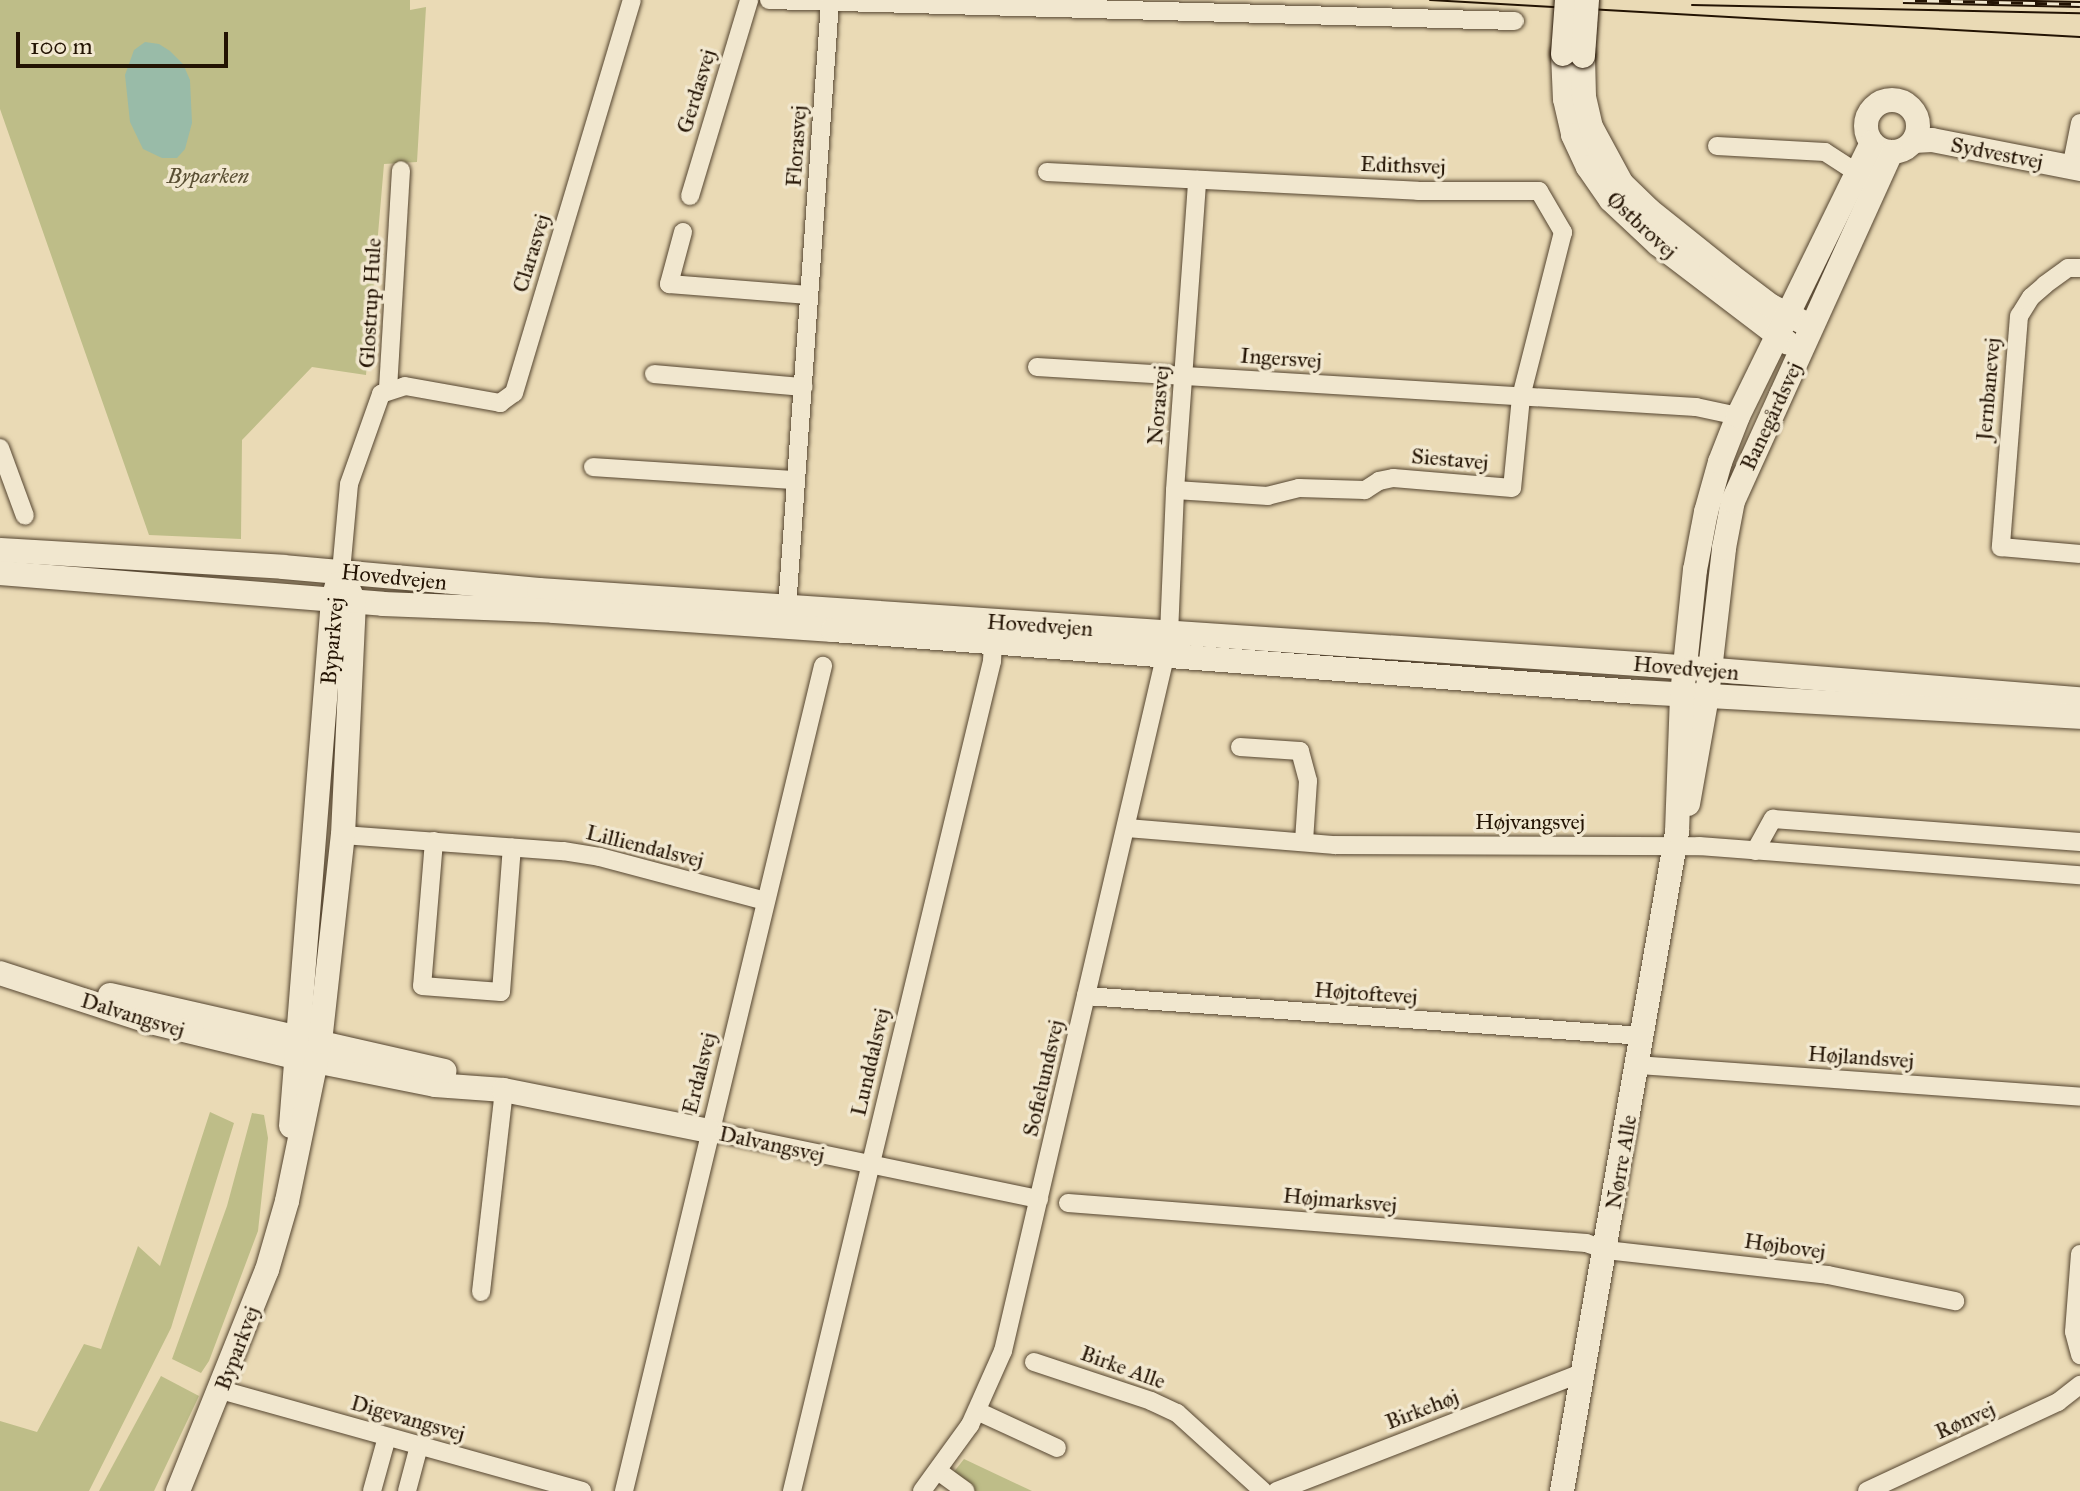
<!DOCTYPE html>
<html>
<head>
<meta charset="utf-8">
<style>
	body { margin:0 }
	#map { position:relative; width:2080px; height:1491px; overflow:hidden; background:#eadab5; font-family:"IM FELL Great Primer",serif }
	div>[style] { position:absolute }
	.green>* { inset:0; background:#bebd88 }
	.water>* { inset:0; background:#99bba8 }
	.roads { filter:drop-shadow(0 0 2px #554530) drop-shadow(0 0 2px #554530) }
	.street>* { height:18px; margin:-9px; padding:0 9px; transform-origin:9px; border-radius:9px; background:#f1e7cf }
	.secondary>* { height:24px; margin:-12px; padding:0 12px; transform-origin:12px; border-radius:12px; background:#f1e7cf }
	.secondary>.ring { margin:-12px; padding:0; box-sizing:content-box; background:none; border:24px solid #f1e7cf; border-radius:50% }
	.tram>* { height:2px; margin:-1px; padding:0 1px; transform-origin:1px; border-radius:1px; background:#231303 }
	.rail>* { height:7px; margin-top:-3.5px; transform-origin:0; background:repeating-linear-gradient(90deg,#f1e7cf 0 12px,#231303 0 24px); box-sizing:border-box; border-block:2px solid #231303 }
	.bridges { filter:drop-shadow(0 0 2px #231303) drop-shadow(0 0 2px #231303) }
	.secondary-bridge>* { height:24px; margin:-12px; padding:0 12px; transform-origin:12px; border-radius:12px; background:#f1e7cf }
	span { translate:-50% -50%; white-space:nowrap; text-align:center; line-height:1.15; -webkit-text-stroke:7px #f1e7cf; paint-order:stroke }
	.street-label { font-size:22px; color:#231303 }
	.park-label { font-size:22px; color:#594e32; font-style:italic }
	.scale { position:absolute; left:16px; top:32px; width:212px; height:36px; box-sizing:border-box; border:4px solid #231303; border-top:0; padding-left:10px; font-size:24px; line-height:28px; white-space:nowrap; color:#231303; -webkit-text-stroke:6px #f1e7cf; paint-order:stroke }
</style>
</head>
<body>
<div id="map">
	<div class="green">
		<div style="clip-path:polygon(0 0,410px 0,410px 10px,426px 7px,417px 162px,384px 164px,366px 375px,312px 367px,242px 440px,241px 539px,149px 535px,0 109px)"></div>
		<div style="clip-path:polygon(210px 1112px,234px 1123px,171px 1328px,89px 1491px,0 1491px,0 1421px,37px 1432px,84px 1344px,101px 1349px,138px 1246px,160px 1266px)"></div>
		<div style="clip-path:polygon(252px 1113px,264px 1115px,268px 1138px,258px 1231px,209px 1361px,201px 1373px,172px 1359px,227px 1206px)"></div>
		<div style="clip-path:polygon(161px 1376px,199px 1396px,154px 1491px,99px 1491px)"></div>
		<div style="clip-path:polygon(964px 1459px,1032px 1491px,973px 1491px,953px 1473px)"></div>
	</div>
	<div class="water">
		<div style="clip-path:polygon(145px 42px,159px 44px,170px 51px,183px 64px,190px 80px,192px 123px,185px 149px,177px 158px,162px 158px,143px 149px,130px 122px,125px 75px,134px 50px)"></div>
	</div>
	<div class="roads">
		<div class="street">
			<div style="left:769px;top:0;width:746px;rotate:1.61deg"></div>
			<div style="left:1717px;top:146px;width:108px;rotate:3.2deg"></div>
			<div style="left:1825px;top:152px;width:40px;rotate:32.9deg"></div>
			<div style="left:2071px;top:168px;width:46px;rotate:-78.7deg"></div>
			<div style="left:1047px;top:172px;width:371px;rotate:2.9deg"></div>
			<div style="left:1418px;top:191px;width:121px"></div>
			<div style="left:1539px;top:191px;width:48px;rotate:59.7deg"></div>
			<div style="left:1563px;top:232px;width:170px;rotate:104.3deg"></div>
			<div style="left:1521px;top:397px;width:91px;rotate:95.6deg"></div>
			<div style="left:1512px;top:488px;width:119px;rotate:-175.2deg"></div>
			<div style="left:1393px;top:478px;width:14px;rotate:168deg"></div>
			<div style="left:1379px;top:481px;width:17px;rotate:147deg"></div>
			<div style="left:1365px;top:490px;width:66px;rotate:-178.3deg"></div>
			<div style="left:1299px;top:488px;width:32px;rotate:166deg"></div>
			<div style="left:1268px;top:496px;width:93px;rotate:-176.3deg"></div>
			<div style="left:690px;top:196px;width:205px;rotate:-73.2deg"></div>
			<div style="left:683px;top:232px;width:54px;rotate:105.1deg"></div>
			<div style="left:669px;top:284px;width:140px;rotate:4.5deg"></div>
			<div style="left:2080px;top:268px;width:12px;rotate:180deg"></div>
			<div style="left:2068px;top:268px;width:29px;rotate:144deg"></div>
			<div style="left:2045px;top:285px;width:18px;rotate:139deg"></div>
			<div style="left:2031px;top:297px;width:22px;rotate:122deg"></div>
			<div style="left:2019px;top:316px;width:232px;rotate:94.5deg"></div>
			<div style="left:2001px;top:547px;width:79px;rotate:5.1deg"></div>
			<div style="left:1037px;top:367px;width:660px;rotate:3.47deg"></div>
			<div style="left:1696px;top:407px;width:43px;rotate:12.1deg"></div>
			<div style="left:654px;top:374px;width:150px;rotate:5deg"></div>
			<div style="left:388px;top:389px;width:219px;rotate:-86.6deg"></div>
			<div style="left:0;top:448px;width:72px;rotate:69.8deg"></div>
			<div style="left:593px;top:467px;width:203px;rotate:3.7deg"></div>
			<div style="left:341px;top:572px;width:88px;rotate:-84.8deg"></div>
			<div style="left:349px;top:484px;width:96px;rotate:-70.4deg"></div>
			<div style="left:381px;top:394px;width:25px;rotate:-18deg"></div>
			<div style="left:405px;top:386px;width:97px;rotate:10.1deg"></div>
			<div style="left:500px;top:403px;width:17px;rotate:-36deg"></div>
			<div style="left:514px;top:393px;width:410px;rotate:-73.3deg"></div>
			<div style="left:787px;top:608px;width:608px;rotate:-85.94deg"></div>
			<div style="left:1169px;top:634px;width:144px;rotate:-87.6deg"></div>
			<div style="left:1175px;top:490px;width:311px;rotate:-85.9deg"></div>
			<div style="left:1240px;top:747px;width:60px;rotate:3.8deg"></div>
			<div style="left:1300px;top:751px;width:31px;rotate:75deg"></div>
			<div style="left:1308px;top:781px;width:61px;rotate:93.8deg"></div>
			<div style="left:1127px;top:828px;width:209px;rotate:4.7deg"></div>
			<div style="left:1335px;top:845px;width:364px;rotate:0.2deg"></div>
			<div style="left:1699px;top:846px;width:382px;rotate:4.4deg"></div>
			<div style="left:343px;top:835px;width:221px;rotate:4.2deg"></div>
			<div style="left:563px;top:851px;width:37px;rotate:9deg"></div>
			<div style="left:600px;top:857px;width:171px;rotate:14.9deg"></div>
			<div style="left:434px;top:841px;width:145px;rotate:94.7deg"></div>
			<div style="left:422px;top:986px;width:79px;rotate:4.3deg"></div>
			<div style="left:501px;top:992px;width:145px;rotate:-85.7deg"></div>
			<div style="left:1755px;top:851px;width:37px;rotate:-61deg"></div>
			<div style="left:1773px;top:819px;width:308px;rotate:4.3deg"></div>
			<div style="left:1086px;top:996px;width:558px;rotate:4.11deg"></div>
			<div style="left:1638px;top:1065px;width:443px;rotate:4.1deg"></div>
			<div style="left:710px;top:1131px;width:336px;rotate:11.7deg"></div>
			<div style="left:1068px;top:1203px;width:520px;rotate:4.42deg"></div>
			<div style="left:1586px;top:1243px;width:21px;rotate:19deg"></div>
			<div style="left:1606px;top:1250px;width:223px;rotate:6.4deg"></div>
			<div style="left:1828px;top:1275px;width:130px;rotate:11.6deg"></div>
			<div style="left:2080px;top:1254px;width:78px;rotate:94.4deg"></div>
			<div style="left:2074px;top:1332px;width:24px;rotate:75deg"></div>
			<div style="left:481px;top:1292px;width:203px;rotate:-83.5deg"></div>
			<div style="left:1034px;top:1362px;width:123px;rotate:18.4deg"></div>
			<div style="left:1151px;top:1401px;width:29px;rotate:25deg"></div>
			<div style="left:1177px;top:1413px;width:116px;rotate:42.2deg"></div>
			<div style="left:221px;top:1390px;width:375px;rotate:15.6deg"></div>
			<div style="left:977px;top:1411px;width:88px;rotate:24.8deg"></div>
			<div style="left:938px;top:1471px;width:34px;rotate:36deg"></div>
			<div style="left:372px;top:1491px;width:56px;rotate:-74.5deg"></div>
			<div style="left:407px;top:1491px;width:47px;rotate:-75.1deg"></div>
			<div style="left:624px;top:1491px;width:849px;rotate:-76.44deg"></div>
			<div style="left:792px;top:1491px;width:854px;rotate:-76.45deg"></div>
			<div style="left:992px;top:661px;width:17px;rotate:-87deg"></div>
			<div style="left:922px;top:1491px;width:82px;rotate:-54deg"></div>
			<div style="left:970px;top:1425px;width:81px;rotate:-66deg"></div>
			<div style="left:1003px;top:1351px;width:713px;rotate:-76.86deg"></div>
			<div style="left:1277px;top:1491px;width:329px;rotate:-21.2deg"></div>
			<div style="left:1867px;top:1491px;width:211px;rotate:-25deg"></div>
			<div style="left:2058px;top:1402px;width:28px;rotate:-38deg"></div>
		</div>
		<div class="secondary">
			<div style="left:1563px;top:54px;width:45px;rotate:87.5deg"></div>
			<div style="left:1565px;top:99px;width:37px;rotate:77deg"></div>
			<div style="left:1573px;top:135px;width:35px;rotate:65deg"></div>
			<div style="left:1588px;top:167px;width:40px;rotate:55.1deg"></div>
			<div style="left:1611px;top:200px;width:64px;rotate:43.1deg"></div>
			<div style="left:1658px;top:244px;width:163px;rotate:37.3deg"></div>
			<div style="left:1583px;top:56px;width:41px;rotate:88.6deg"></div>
			<div style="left:1584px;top:97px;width:31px;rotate:77deg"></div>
			<div style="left:1591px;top:127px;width:65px;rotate:61.5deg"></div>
			<div style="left:1622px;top:184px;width:37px;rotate:44deg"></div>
			<div style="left:1649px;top:210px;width:104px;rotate:38.7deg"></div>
			<div style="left:1730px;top:275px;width:51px;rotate:37.1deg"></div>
			<div style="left:1771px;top:306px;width:35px;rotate:27deg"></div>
			<div class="ring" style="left:1866px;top:100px;width:28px;height:28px"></div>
			<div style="left:1914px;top:141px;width:18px;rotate:-3deg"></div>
			<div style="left:1932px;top:140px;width:151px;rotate:11.1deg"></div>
			<div style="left:0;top:550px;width:284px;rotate:3.4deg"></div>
			<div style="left:283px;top:567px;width:257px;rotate:5.1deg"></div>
			<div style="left:539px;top:590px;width:1117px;rotate:3.85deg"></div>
			<div style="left:1653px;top:665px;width:428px;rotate:4.6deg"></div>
			<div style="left:0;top:573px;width:384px;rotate:4.6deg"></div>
			<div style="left:383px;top:604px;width:171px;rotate:2.3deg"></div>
			<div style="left:554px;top:611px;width:280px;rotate:3.9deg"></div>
			<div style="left:833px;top:630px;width:806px;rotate:4.41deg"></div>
			<div style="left:1637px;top:692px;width:444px;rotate:3.2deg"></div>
			<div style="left:1688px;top:804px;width:110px;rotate:-80deg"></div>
			<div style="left:1707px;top:696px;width:149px;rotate:-83.4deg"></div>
			<div style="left:1724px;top:548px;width:48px;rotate:-79.2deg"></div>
			<div style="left:1733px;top:501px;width:383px;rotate:-65.6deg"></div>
			<div style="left:0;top:973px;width:159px;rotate:18deg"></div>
			<div style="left:151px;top:1022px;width:148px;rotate:13.7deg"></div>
			<div style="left:295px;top:1057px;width:143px;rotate:11.3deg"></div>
			<div style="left:435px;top:1085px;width:69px;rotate:4.1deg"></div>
			<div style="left:504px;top:1090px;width:210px;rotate:11.3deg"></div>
			<div style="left:110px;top:995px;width:343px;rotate:12.8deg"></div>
			<div style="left:291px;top:1126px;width:529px;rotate:-85.44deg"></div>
			<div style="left:333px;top:599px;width:15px;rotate:-74deg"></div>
			<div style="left:178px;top:1491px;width:238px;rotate:-68.1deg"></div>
			<div style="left:267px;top:1270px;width:72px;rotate:-73.8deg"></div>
			<div style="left:287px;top:1201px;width:162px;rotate:-78.3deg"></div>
			<div style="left:320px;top:1042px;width:208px;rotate:-83.7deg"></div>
			<div style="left:343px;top:835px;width:234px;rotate:-87.3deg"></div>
			<div style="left:354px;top:601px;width:14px;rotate:-115deg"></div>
			<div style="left:1562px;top:1491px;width:669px;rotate:-80.1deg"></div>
			<div style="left:1677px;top:832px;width:137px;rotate:-87.9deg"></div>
			<div style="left:1682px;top:695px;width:126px;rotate:-84.1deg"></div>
			<div style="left:1695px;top:570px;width:59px;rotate:-79.3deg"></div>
			<div style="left:1706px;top:512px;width:52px;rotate:-74.4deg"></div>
			<div style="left:1720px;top:462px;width:49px;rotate:-68.6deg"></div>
			<div style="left:1738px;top:416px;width:304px;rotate:-63.9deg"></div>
		</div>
	</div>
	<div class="tram">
		<div style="left:1430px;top:0;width:651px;rotate:3.26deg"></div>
		<div style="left:1692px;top:5px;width:388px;rotate:1.2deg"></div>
	</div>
	<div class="rail">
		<div style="left:1903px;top:0;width:177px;rotate:1.3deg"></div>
	</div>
	<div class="bridges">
		<div class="secondary-bridge">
			<div style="left:1563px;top:54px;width:54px;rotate:-85.8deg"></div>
			<div style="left:1583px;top:56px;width:56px;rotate:-85.9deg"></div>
		</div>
	</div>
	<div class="street-label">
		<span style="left:696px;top:91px;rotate:-73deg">Gerdasvej</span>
		<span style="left:796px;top:146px;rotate:-86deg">Florasvej</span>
		<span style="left:1997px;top:153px;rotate:11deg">Sydvestvej</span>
		<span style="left:1403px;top:165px;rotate:2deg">Edithsvej</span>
		<span style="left:1642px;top:225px;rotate:43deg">Østbrovej</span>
		<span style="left:531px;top:253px;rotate:-73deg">Clarasvej</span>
		<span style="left:370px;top:303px;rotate:-87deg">Glostrup Hule</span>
		<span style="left:1281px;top:358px;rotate:4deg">Ingersvej</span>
		<span style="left:1988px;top:389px;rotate:-85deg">Jernbanevej</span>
		<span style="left:1158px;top:405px;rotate:-85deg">Norasvej</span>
		<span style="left:1771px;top:416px;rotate:-65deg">Banegårdsvej</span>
		<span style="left:1450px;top:459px;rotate:5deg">Siestavej</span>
		<span style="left:394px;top:577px;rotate:6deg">Hovedvejen</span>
		<span style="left:1040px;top:625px;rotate:4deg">Hovedvejen</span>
		<span style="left:332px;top:641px;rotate:-85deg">Byparkvej</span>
		<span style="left:1686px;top:668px;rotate:5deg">Hovedvejen</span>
		<span style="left:1530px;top:822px">Højvangsvej</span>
		<span style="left:645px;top:846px;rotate:14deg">Lilliendalsvej</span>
		<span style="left:1366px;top:993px;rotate:4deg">Højtoftevej</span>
		<span style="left:133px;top:1015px;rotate:17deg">Dalvangsvej</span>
		<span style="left:1861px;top:1057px;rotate:4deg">Højlandsvej</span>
		<span style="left:870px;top:1062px;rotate:-77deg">Lunddalsvej</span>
		<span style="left:699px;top:1073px;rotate:-76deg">Erdalsvej</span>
		<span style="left:1043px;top:1078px;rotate:-77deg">Sofielundsvej</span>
		<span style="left:772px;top:1144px;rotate:12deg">Dalvangsvej</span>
		<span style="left:1621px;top:1162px;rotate:-80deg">Nørre Alle</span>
		<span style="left:1340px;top:1200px;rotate:5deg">Højmarksvej</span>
		<span style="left:1785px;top:1246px;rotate:8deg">Højbovej</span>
		<span style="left:237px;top:1348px;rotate:-69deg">Byparkvej</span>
		<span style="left:1123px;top:1367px;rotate:20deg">Birke Alle</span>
		<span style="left:1422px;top:1409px;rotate:-21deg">Birkehøj</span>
		<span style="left:408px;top:1418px;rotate:16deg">Digevangsvej</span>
		<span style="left:1965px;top:1420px;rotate:-24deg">Rønvej</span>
	</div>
	<div class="park-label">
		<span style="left:208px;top:176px">Byparken</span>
	</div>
	<div class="scale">100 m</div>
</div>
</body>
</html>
